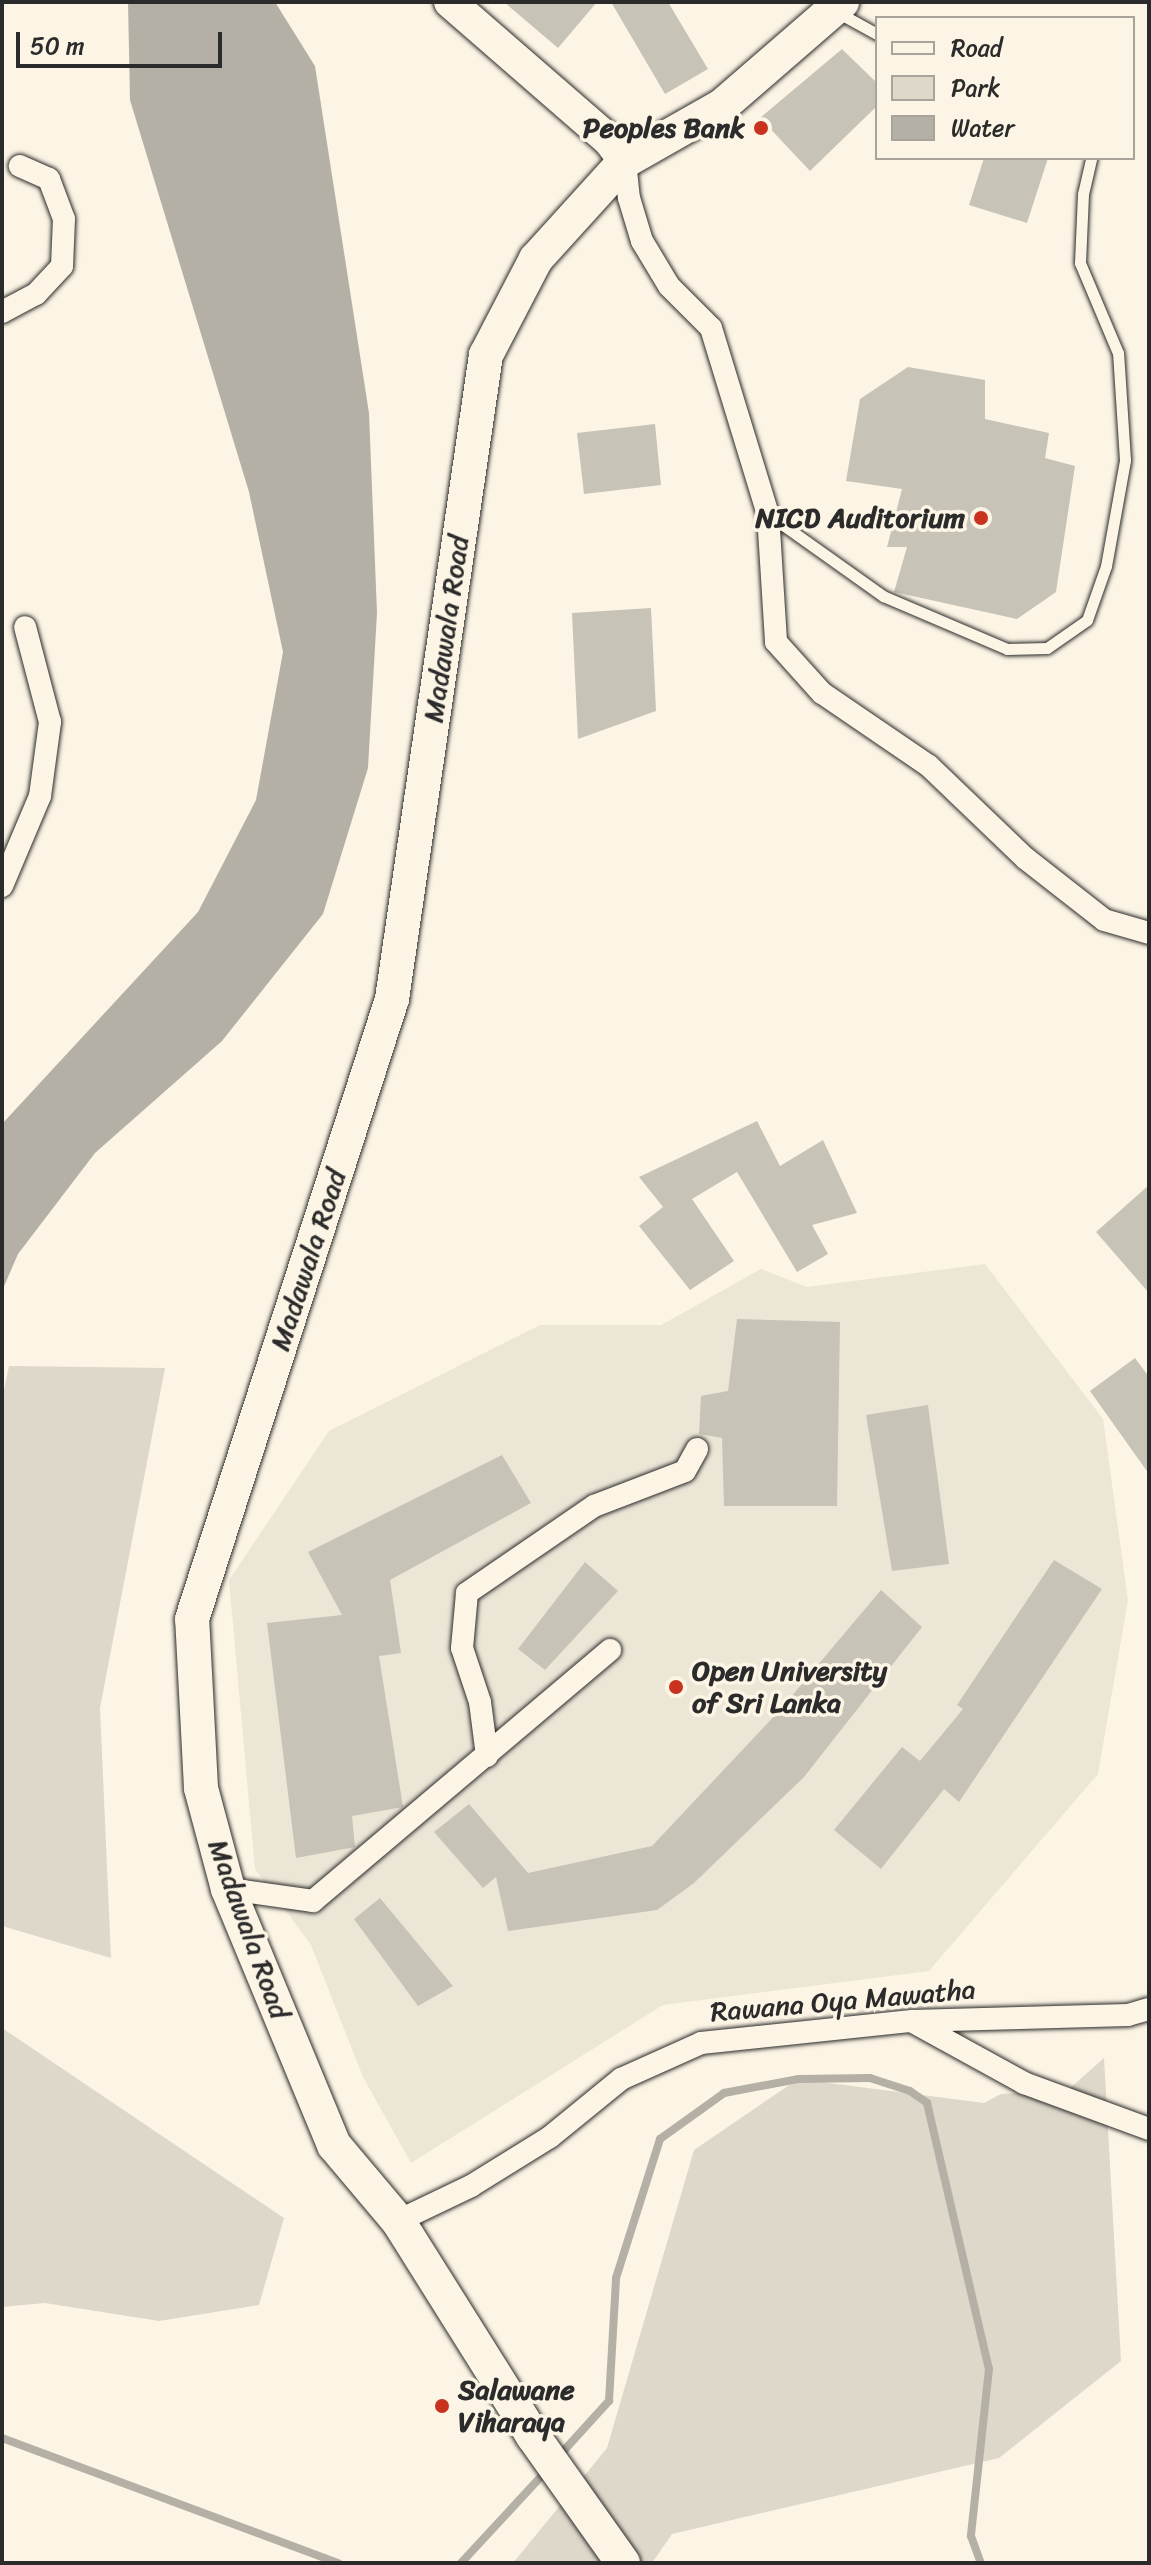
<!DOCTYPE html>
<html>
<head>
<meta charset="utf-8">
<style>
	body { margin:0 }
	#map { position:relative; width:1151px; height:2565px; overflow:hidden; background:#fcf5e5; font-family:Sriracha,sans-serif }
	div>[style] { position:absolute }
	.built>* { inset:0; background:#ece6d7 }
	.green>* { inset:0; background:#ded8ca }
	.water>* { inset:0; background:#b4b0a5 }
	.stream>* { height:8px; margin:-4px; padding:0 4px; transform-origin:4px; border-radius:4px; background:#b4b0a5 }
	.building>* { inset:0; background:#c8c3b7 }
	.roads { filter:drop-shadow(0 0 2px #2b2b2b) drop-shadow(0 0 2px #2b2b2b) }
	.service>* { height:11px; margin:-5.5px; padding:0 5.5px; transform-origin:5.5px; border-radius:5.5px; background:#fcf5e5 }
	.minor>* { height:22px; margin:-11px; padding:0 11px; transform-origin:11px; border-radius:11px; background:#fcf5e5 }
	.secondary>* { height:32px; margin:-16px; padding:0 16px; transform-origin:16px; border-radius:16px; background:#fcf5e5 }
	.primary>* { height:34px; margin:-17px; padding:0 17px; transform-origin:17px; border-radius:17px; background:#fcf5e5 }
	.dots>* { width:22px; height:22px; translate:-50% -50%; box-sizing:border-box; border:4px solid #fcf5e5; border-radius:50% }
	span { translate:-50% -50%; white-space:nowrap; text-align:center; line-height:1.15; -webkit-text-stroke:7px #fcf5e5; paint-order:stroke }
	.poi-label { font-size:28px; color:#2b2b2b; font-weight:700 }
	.right { translate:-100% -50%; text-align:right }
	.left { translate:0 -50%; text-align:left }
	.street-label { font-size:28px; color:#2b2b2b }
	.frame { position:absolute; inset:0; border:4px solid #2b2b2b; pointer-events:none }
	.legend { position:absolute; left:875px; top:16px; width:260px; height:144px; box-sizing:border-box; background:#fcf5e5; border:2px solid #a8a49b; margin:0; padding:10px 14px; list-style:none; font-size:24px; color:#2b2b2b }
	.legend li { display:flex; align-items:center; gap:16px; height:40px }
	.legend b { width:40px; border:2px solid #a8a49b }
	.scale { position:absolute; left:16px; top:32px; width:206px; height:36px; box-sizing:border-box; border:4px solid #2b2b2b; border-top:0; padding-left:10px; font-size:24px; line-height:28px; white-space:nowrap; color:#2b2b2b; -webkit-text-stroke:6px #fcf5e5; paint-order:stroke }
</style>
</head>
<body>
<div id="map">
	<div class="built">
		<div style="clip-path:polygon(985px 1264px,1103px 1419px,1128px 1600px,1098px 1774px,929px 1971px,663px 2005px,411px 2163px,363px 2077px,311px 1945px,255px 1869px,229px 1580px,329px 1431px,540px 1325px,661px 1325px,761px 1269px,807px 1287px)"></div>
	</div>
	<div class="green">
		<div style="clip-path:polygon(9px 1366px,165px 1368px,100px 1708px,111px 1958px,2px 1926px,2px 1400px)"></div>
		<div style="clip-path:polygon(2px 2028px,284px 2218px,259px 2305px,159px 2321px,45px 2303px,2px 2307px)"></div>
		<div style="clip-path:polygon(1104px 2058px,1121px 2361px,999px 2458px,672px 2534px,652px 2563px,513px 2563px,607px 2448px,694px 2150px,798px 2079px,984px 2103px,1001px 2094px,1068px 2090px)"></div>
	</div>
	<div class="water">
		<div style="clip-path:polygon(128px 2px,275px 2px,315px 66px,369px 413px,377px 613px,368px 768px,323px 914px,222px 1041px,95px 1153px,18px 1254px,2px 1291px,2px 1124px,198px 912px,256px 800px,283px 652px,249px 492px,130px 100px)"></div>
	</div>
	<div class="stream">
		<div style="left:2px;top:2438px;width:359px;rotate:20.4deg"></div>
		<div style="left:558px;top:2457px;width:76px;rotate:-47.7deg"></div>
		<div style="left:609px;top:2401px;width:123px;rotate:-86.7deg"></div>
		<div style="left:616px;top:2278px;width:146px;rotate:-72.4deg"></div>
		<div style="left:660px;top:2139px;width:79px;rotate:-35.7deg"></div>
		<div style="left:724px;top:2093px;width:75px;rotate:-10.7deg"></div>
		<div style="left:798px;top:2079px;width:72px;rotate:-0.8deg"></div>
		<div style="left:870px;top:2078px;width:42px;rotate:18deg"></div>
		<div style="left:910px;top:2091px;width:21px;rotate:35deg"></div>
		<div style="left:927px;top:2103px;width:273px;rotate:76.9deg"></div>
		<div style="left:989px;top:2369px;width:168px;rotate:96.2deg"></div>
		<div style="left:971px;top:2536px;width:29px;rotate:70deg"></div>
		<div style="left:461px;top:2563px;width:127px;rotate:-47.2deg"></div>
	</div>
	<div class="building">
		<div style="clip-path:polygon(504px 2px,597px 2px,558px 48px)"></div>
		<div style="clip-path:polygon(611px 2px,668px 2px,708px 69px,665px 94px)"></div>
		<div style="clip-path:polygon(842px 49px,877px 83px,877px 106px,810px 171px,760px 118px)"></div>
		<div style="clip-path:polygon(984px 158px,1048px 158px,1027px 223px,969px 205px)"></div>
		<div style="clip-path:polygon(908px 367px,985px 380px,985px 419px,1049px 433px,1045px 458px,1075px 466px,1056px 592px,1017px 619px,894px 592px,907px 547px,887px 547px,902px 489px,846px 481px,860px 399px)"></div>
		<div style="clip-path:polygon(655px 424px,661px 485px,584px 494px,577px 433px)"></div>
		<div style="clip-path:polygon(651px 608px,656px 711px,578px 739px,572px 613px)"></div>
		<div style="clip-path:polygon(757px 1121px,780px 1166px,823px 1140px,857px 1213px,812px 1225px,828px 1254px,797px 1272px,737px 1172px,692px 1199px,734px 1261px,690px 1290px,639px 1226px,663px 1207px,639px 1177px)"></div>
		<div style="clip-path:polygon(1149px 1185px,1149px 1293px,1096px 1232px)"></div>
		<div style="clip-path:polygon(737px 1319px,840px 1322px,837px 1506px,724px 1506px,722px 1438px,699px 1434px,701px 1396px,728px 1391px)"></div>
		<div style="clip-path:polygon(1135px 1358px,1149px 1377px,1149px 1474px,1090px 1391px)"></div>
		<div style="clip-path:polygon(928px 1405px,949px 1564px,892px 1571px,866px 1415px)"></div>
		<div style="clip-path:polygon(502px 1455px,531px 1503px,390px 1580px,401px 1653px,379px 1656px,403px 1807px,352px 1816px,355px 1847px,296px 1858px,267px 1623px,342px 1615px,308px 1552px)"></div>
		<div style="clip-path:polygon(1054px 1560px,1102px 1589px,959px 1802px,944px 1789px,881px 1869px,834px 1830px,902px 1747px,920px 1761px,963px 1709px,957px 1705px)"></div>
		<div style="clip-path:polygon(585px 1562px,618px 1591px,545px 1670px,518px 1649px)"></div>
		<div style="clip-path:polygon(881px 1590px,922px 1627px,804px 1777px,694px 1883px,657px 1910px,508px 1931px,496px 1877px,483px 1888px,434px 1832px,469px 1804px,528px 1873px,652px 1846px,779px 1711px)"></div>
		<div style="clip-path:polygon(380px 1898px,453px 1986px,418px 2006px,354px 1919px)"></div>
	</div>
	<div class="roads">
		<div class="service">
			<div style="left:837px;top:12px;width:46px;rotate:28.8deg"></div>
			<div style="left:769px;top:515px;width:140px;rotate:35.4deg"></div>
			<div style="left:883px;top:596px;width:135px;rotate:23.1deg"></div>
			<div style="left:1007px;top:649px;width:40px;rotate:-1.4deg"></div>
			<div style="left:1047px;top:648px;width:49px;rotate:-35deg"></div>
			<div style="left:1087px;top:620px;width:57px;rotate:-70.6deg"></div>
			<div style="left:1106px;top:566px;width:108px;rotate:-79.8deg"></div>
			<div style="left:1125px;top:460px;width:107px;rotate:-93.7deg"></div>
			<div style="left:1118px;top:353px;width:98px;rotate:-112.9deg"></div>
			<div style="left:1080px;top:263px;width:69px;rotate:-87.5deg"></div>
			<div style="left:1083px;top:194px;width:37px;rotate:-77deg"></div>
		</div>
		<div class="minor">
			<div style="left:625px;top:161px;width:37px;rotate:84deg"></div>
			<div style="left:629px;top:198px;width:45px;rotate:73.2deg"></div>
			<div style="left:642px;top:241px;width:52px;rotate:59deg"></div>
			<div style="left:669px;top:286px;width:59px;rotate:45deg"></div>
			<div style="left:711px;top:328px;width:195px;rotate:73deg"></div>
			<div style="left:768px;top:514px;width:128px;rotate:86.4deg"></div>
			<div style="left:776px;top:642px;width:69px;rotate:48deg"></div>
			<div style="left:822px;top:693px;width:130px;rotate:34.3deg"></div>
			<div style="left:929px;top:766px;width:133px;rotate:43.8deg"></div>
			<div style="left:1025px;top:858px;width:100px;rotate:38.1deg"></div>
			<div style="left:1104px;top:920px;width:47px;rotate:16.1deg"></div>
			<div style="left:2px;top:312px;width:38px;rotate:-28deg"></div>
			<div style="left:36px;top:294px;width:38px;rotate:-47deg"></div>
			<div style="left:62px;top:266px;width:47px;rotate:-87.6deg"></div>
			<div style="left:64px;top:219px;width:43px;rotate:-110.6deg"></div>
			<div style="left:49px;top:179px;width:32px;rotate:-156deg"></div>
			<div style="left:2px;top:886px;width:98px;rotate:-67.1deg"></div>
			<div style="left:40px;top:796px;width:75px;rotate:-82.3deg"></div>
			<div style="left:50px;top:722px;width:98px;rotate:-104.7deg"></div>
			<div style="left:487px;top:1756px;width:54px;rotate:-97.4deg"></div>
			<div style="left:480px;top:1702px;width:57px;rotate:-108.4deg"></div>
			<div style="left:462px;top:1648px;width:55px;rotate:-84.8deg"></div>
			<div style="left:467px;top:1593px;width:154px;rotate:-34.4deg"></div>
			<div style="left:594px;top:1506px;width:97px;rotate:-21deg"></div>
			<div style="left:685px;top:1471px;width:25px;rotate:-61deg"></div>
			<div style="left:228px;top:1889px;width:86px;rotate:8deg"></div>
			<div style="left:313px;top:1901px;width:389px;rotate:-40.2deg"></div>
			<div style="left:913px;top:2022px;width:127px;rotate:28.8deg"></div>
			<div style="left:1024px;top:2083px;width:133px;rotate:20.2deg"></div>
			<div style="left:398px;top:2221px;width:81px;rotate:-25.6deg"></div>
			<div style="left:471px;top:2186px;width:93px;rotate:-31.8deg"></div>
			<div style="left:550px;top:2137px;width:92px;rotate:-39.2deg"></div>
			<div style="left:621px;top:2079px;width:88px;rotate:-24.2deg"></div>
			<div style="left:701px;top:2043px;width:212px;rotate:-6deg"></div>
			<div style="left:912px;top:2021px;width:216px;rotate:-1.6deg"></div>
			<div style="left:1128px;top:2015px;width:22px;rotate:-16deg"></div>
		</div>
		<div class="secondary">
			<div style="left:450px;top:2px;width:211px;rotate:41deg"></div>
			<div style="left:609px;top:140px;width:26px;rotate:53deg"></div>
		</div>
		<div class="primary">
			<div style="left:623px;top:2563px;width:156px;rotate:-125.3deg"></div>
			<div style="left:533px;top:2436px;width:254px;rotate:-122.1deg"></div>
			<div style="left:398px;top:2221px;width:99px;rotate:-130.1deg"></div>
			<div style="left:334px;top:2145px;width:277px;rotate:-112.5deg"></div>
			<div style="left:228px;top:1889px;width:105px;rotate:-105deg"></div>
			<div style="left:201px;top:1788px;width:169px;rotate:-93deg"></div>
			<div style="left:192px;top:1619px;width:651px;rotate:-72.12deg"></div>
			<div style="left:392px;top:999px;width:651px;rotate:-81.7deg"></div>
			<div style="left:486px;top:355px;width:108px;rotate:-62.5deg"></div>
			<div style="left:536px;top:259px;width:132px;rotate:-47.8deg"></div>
			<div style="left:625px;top:161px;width:112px;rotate:-29.6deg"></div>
			<div style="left:722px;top:106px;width:159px;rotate:-40.9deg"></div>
		</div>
	</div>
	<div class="dots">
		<div style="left:761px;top:128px;background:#c8321e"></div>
		<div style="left:981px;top:518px;background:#c8321e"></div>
		<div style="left:676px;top:1687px;background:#c8321e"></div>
		<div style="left:442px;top:2406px;background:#c8321e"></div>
	</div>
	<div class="poi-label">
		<span class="right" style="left:745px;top:128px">Peoples Bank</span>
		<span class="right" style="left:965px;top:518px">NICD Auditorium</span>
		<span class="left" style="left:692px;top:1687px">Open University<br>of Sri Lanka</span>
		<span class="left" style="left:458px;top:2406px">Salawane<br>Viharaya</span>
	</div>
	<div class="street-label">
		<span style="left:446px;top:629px;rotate:-82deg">Madawala Road</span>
		<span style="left:308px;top:1260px;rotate:-72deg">Madawala Road</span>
		<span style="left:249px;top:1929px;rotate:70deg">Madawala Road</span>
		<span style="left:843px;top:2001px;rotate:-5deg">Rawana Oya Mawatha</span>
	</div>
	<div class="frame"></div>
	<ul class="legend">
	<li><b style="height:10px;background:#fcf5e5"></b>Road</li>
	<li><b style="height:22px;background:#ded8ca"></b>Park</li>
	<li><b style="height:22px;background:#b4b0a5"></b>Water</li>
	</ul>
	<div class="scale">50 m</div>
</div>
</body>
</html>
